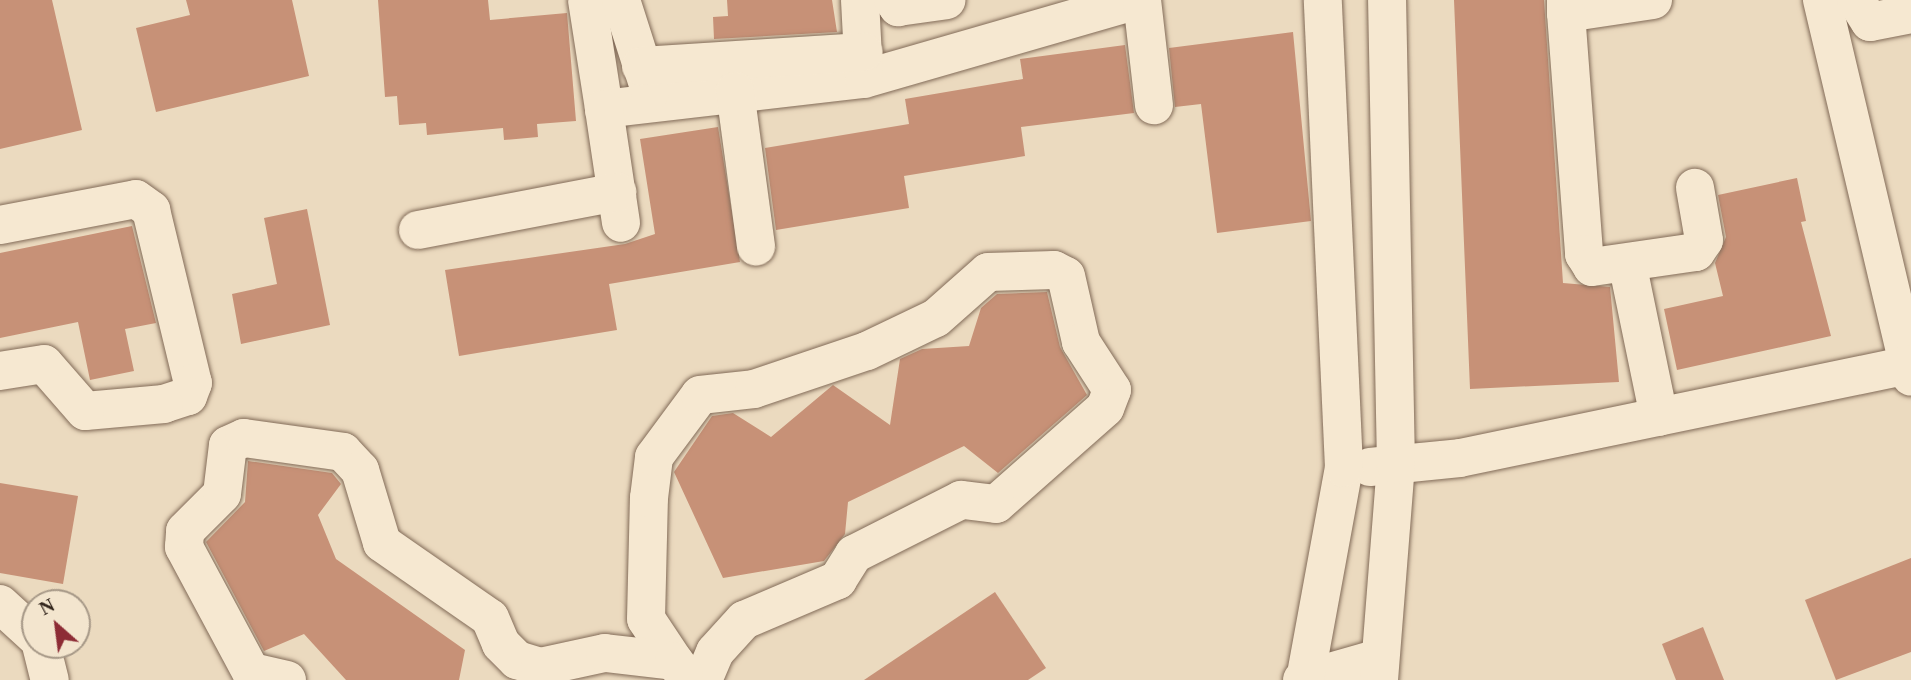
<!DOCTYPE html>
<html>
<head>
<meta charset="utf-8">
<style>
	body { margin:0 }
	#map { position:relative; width:1911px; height:680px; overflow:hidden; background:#ebdabf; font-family:"Times New Roman",serif }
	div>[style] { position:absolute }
	.building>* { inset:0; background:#c79177 }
	.roads { filter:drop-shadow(0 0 2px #826b58) drop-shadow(0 0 2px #826b58) }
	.minor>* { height:38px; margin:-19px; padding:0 19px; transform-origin:19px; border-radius:19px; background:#f6e8d1 }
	span { translate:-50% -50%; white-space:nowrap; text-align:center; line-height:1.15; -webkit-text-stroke:5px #f3e5ce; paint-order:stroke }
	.north { position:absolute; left:21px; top:589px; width:70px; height:70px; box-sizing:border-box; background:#f3e5ce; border:2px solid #a69887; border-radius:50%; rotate:332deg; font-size:19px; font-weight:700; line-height:28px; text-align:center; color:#32251c }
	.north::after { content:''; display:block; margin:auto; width:24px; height:32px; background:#8d2c35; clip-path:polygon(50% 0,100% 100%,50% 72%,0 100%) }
</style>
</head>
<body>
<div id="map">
	<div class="building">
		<div style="clip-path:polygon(0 0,52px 0,82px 130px,0 149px)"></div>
		<div style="clip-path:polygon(186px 0,292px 0,309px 76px,156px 112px,136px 28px,190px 15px)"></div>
		<div style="clip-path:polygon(378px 0,488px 0,490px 20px,567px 13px,576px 121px,537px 124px,538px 137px,504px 140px,503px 128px,427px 135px,426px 123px,399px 125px,397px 96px,385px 97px)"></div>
		<div style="clip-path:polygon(727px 0,832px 0,837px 32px,714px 39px,713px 17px,728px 16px)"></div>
		<div style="clip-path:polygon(1454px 0,1544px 0,1563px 283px,1610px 287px,1619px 382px,1470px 389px)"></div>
		<div style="clip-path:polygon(1293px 32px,1311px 221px,1217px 233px,1201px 104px,1175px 107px,1169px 48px)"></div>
		<div style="clip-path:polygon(1125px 45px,1134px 113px,1021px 127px,1025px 156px,904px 176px,909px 208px,776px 230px,765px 148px,909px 124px,905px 99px,1023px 79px,1020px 59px)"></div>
		<div style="clip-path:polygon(718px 127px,740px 262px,609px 284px,617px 330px,459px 356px,445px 270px,625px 244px,655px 234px,640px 139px)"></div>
		<div style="clip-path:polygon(1797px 178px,1806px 221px,1801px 222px,1831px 336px,1677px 370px,1664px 309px,1723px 296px,1715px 263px,1726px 237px,1718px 195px)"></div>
		<div style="clip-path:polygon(307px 209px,330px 325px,241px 344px,232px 294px,277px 284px,264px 218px)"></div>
		<div style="clip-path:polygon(132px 226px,156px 323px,125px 329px,134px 371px,90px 380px,78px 322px,0 338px,0 253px)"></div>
		<div style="clip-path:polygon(1047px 292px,1060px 347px,1087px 395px,998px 473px,964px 446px,848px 502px,845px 534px,824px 561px,723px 578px,674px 472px,712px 416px,733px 413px,771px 437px,833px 385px,890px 425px,900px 359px,922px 349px,969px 346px,981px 308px,997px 294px)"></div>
		<div style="clip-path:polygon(248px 461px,332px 473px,341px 484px,318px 515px,336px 559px,465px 650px,459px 680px,346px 680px,304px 634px,264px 651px,206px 542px,245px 502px)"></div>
		<div style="clip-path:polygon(0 483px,78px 496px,63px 584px,0 573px)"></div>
		<div style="clip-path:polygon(1911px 558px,1911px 652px,1836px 680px,1805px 600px)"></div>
		<div style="clip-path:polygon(995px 592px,1046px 668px,1028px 680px,864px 680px)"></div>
		<div style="clip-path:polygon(1703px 627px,1724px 680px,1676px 680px,1662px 644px)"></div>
	</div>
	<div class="roads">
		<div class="minor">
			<div style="left:587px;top:0;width:110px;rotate:81.1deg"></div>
			<div style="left:604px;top:109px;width:262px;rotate:-6.6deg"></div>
			<div style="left:864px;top:79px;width:285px;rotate:-16.1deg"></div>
			<div style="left:621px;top:0;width:96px;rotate:72.3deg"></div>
			<div style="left:860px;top:0;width:77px;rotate:87deg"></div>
			<div style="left:893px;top:0;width:9px;rotate:54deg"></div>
			<div style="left:898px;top:7px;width:49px;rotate:-8.1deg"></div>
			<div style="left:1142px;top:0;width:106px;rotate:83.5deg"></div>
			<div style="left:1566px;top:0;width:13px;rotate:90deg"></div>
			<div style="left:1566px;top:13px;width:88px;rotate:-8.5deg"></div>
			<div style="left:1822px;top:0;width:387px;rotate:76.7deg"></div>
			<div style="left:1856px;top:0;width:26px;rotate:58deg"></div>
			<div style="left:1870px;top:22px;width:42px;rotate:-11deg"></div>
			<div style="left:1566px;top:13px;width:242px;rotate:85.7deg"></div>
			<div style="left:1584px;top:254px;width:15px;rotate:58deg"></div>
			<div style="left:1592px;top:267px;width:105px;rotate:-8.2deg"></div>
			<div style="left:1696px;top:252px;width:14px;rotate:-56deg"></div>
			<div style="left:1704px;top:240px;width:53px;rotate:-99.8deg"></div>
			<div style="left:641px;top:66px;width:223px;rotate:-3.6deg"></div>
			<div style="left:735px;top:91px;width:157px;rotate:82.3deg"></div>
			<div style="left:604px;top:109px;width:115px;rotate:81.5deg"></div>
			<div style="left:0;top:225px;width:138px;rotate:-10.8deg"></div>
			<div style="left:136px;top:199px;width:19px;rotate:36deg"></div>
			<div style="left:151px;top:210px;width:178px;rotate:76.4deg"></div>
			<div style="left:193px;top:383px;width:14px;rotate:111deg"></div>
			<div style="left:188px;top:396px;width:25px;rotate:162deg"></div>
			<div style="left:164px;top:404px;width:79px;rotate:174.9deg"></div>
			<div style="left:85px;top:411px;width:62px;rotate:-131.1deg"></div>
			<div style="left:44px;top:364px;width:45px;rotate:171deg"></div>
			<div style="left:418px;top:230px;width:203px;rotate:-10.8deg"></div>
			<div style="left:1628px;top:267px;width:153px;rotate:78.3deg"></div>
			<div style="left:1370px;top:467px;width:90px;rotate:-5.7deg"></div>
			<div style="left:1460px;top:458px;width:460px;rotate:-11.7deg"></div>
			<div style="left:0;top:604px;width:47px;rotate:42.4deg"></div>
			<div style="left:41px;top:645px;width:36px;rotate:76deg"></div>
			<div style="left:674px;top:661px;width:50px;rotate:-123.7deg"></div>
			<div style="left:646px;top:619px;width:121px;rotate:-88.6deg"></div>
			<div style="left:649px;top:498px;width:41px;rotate:-83deg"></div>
			<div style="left:654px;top:457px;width:77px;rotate:-53.4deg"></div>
			<div style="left:700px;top:395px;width:54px;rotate:-6.3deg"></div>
			<div style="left:754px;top:389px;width:119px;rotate:-18.6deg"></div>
			<div style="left:867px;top:351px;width:76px;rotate:-25.6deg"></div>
			<div style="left:936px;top:318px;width:69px;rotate:-41.5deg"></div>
			<div style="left:988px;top:272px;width:66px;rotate:-1.7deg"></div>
			<div style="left:1054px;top:270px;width:13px;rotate:27deg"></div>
			<div style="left:1066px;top:276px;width:68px;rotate:77.2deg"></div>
			<div style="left:1081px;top:342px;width:57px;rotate:57.1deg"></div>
			<div style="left:1112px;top:390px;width:19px;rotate:111deg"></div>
			<div style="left:1105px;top:408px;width:145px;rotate:138.6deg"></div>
			<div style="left:996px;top:504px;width:35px;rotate:-173deg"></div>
			<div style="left:961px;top:500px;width:120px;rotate:153.2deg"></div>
			<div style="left:854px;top:554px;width:31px;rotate:122deg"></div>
			<div style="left:838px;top:580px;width:102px;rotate:156.9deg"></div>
			<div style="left:744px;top:620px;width:43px;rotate:132.2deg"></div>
			<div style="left:715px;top:652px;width:30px;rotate:113deg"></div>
			<div style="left:287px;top:680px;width:37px;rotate:-167deg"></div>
			<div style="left:251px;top:672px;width:142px;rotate:-118.2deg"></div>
			<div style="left:184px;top:547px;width:16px;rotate:-86deg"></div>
			<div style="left:185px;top:531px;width:52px;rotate:-45deg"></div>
			<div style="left:222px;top:494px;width:49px;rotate:-83deg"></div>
			<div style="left:228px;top:445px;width:17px;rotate:-24deg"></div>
			<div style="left:244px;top:438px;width:100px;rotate:8deg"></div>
			<div style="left:343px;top:452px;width:25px;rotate:47deg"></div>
			<div style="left:360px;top:470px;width:76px;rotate:73.2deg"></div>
			<div style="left:382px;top:543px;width:131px;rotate:34.8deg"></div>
			<div style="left:490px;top:618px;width:28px;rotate:67deg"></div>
			<div style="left:501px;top:644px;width:23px;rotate:45deg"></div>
			<div style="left:517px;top:660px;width:24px;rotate:17deg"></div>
			<div style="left:540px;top:667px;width:66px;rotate:-12.2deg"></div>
			<div style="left:605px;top:653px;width:69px;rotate:6.6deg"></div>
			<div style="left:674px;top:661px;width:16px;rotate:52deg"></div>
			<div style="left:1302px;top:680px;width:80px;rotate:-15.9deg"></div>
			<div style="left:1305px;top:680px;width:216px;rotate:-79.6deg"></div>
			<div style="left:1344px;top:468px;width:468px;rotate:-92.6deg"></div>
			<div style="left:1379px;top:680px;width:216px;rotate:-85.5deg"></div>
			<div style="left:1396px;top:465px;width:465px;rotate:-91.1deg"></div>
		</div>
	</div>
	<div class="north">N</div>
</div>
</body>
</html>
